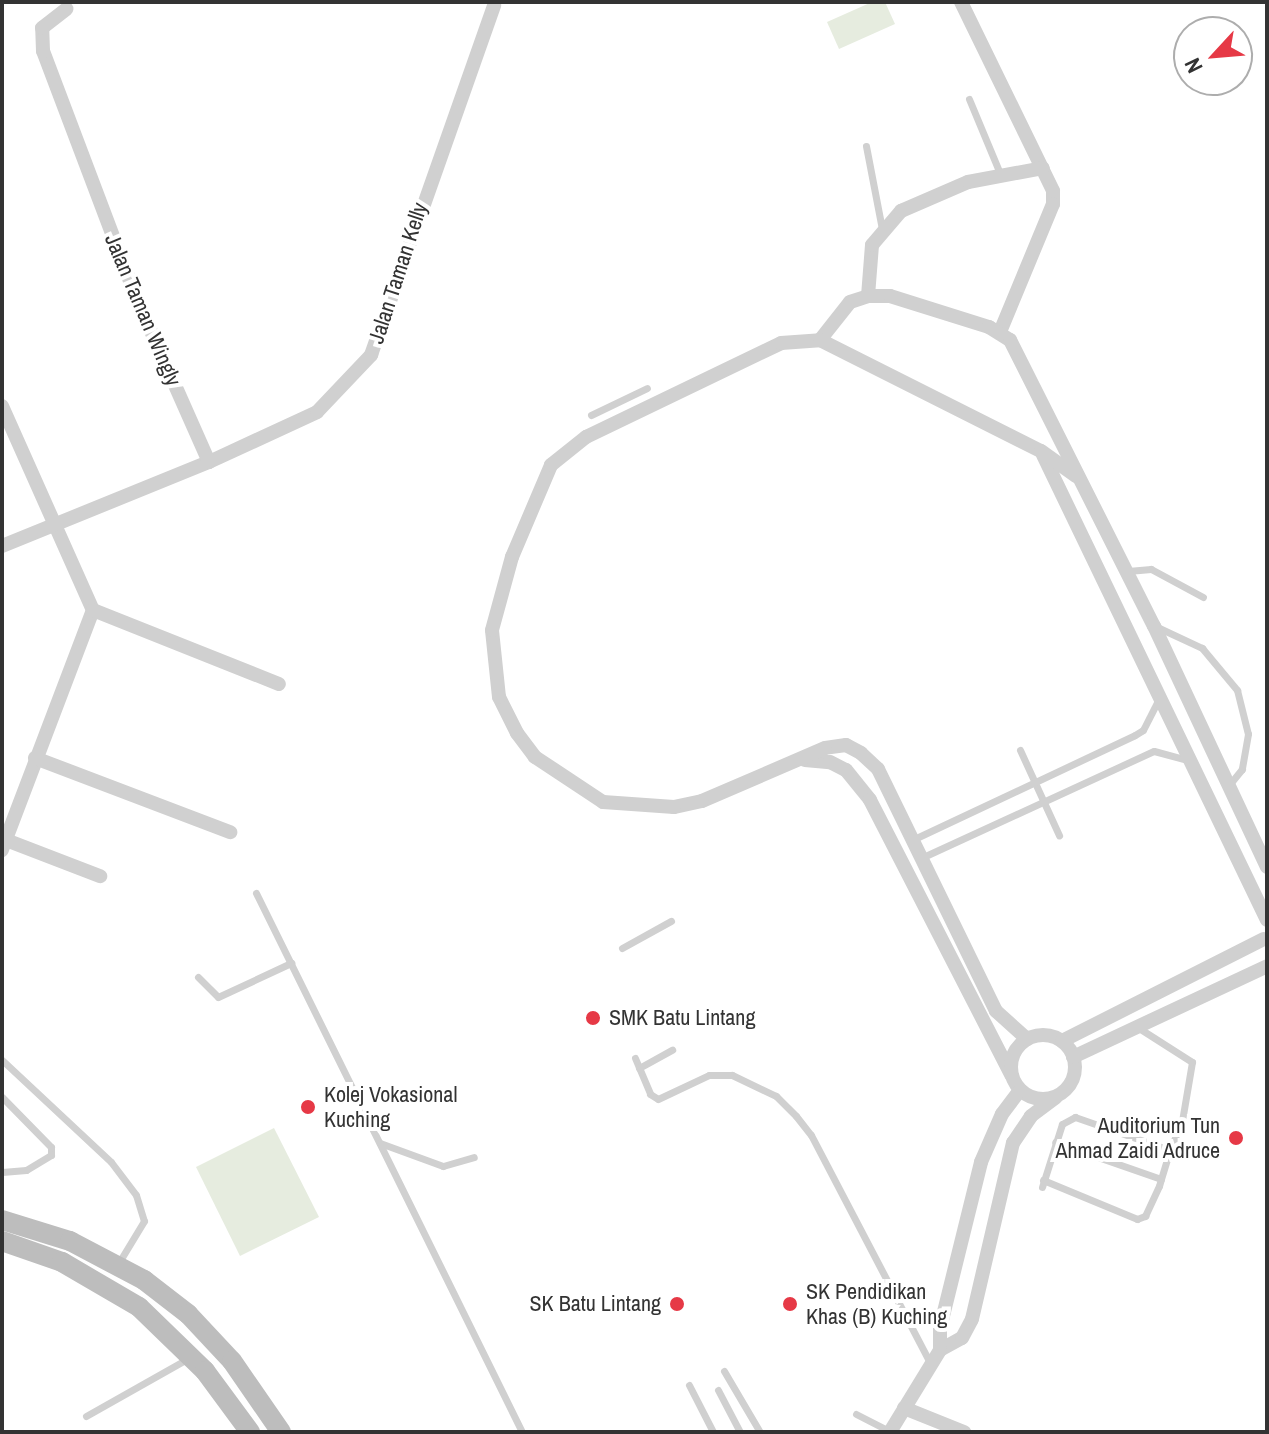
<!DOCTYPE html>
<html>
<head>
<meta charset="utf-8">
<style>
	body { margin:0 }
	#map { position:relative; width:1269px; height:1434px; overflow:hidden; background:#fff; font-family:"Archivo Narrow",sans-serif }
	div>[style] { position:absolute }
	.green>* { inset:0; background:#e6ecdf }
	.service>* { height:7px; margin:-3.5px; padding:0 3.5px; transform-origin:3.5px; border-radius:3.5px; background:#d0d0d0 }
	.minor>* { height:14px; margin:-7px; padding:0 7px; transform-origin:7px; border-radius:7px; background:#d0d0d0 }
	.minor>.ring { margin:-7px; padding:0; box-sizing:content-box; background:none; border:14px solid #d0d0d0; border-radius:50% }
	.secondary>* { height:20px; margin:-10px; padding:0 10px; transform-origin:10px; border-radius:10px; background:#bdbdbd }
	.dots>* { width:22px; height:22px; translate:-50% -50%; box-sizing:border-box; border:4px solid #fff; border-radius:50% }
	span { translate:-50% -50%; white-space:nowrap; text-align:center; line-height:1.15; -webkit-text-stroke:8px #fff; paint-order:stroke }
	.street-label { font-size:22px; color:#333 }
	.poi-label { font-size:22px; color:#333 }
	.left { translate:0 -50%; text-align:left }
	.right { translate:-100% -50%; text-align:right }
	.frame { position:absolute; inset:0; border:4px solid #333; pointer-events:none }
	.north { position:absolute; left:1173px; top:16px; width:80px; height:80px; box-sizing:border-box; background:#fff; border:2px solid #adadad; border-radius:50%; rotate:244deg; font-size:22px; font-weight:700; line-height:32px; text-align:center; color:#333 }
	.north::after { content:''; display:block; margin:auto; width:28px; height:36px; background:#e63946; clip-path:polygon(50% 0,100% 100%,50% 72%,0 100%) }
</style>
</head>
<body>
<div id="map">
	<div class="green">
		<div style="clip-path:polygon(872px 2px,885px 2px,895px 24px,839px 49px,827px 22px)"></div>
		<div style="clip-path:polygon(274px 1128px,319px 1217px,240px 1256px,196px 1167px)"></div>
	</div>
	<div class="service">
		<div style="left:969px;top:99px;width:83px;rotate:67.4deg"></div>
		<div style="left:866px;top:146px;width:85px;rotate:79.1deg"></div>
		<div style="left:591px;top:415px;width:62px;rotate:-25.7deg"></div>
		<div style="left:1128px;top:571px;width:23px;rotate:-5deg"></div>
		<div style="left:1151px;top:569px;width:59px;rotate:28.3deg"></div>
		<div style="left:1157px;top:627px;width:50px;rotate:25deg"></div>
		<div style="left:1202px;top:648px;width:55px;rotate:50.2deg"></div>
		<div style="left:1237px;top:690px;width:45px;rotate:76deg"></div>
		<div style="left:1248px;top:734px;width:36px;rotate:100deg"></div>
		<div style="left:1242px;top:769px;width:21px;rotate:129deg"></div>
		<div style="left:1020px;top:750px;width:94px;rotate:65.4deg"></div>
		<div style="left:912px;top:840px;width:246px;rotate:-25.2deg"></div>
		<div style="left:1135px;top:735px;width:9px;rotate:-32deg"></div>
		<div style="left:1143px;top:730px;width:36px;rotate:-63deg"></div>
		<div style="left:921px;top:858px;width:256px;rotate:-24.7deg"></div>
		<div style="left:1154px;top:751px;width:34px;rotate:15deg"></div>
		<div style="left:256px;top:893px;width:601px;rotate:63.73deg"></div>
		<div style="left:622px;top:948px;width:56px;rotate:-28.9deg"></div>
		<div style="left:198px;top:977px;width:28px;rotate:45deg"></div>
		<div style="left:218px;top:997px;width:81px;rotate:-25deg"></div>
		<div style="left:635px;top:1058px;width:39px;rotate:67deg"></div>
		<div style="left:650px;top:1094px;width:9px;rotate:32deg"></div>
		<div style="left:658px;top:1099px;width:56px;rotate:-25.2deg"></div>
		<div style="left:709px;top:1075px;width:23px"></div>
		<div style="left:732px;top:1075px;width:49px;rotate:25.5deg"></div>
		<div style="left:776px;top:1096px;width:28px;rotate:45deg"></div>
		<div style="left:796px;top:1116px;width:24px;rotate:52deg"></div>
		<div style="left:811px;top:1135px;width:257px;rotate:62.4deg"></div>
		<div style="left:2px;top:1060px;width:149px;rotate:43.1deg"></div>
		<div style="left:111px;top:1162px;width:41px;rotate:52.9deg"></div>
		<div style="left:136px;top:1195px;width:27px;rotate:73deg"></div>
		<div style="left:144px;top:1221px;width:50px;rotate:121.2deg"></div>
		<div style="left:639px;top:1068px;width:38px;rotate:-29deg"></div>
		<div style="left:2px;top:1097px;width:70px;rotate:45.6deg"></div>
		<div style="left:51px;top:1147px;width:8px;rotate:90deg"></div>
		<div style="left:51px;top:1155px;width:29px;rotate:149deg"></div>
		<div style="left:26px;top:1170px;width:24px;rotate:175deg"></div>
		<div style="left:380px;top:1143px;width:67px;rotate:20.1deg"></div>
		<div style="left:443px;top:1166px;width:32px;rotate:-16deg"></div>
		<div style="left:1161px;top:1179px;width:30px;rotate:-73deg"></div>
		<div style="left:1043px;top:1180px;width:102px;rotate:22.5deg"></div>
		<div style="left:1137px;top:1219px;width:9px;rotate:-21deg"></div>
		<div style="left:1145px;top:1216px;width:33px;rotate:-65deg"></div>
		<div style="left:1159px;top:1186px;width:7px;rotate:-74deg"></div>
		<div style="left:1161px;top:1179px;width:112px;rotate:-160.8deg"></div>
		<div style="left:1042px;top:1187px;width:66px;rotate:-72.4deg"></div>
		<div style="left:1062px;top:1124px;width:15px;rotate:-28deg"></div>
		<div style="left:1075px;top:1117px;width:101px;rotate:19.2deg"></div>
		<div style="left:1170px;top:1150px;width:31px;rotate:-68deg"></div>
		<div style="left:1182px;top:1121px;width:60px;rotate:-80.4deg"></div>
		<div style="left:1192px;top:1062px;width:65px;rotate:-147.5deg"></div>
		<div style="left:724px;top:1371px;width:71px;rotate:59.5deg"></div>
		<div style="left:689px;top:1385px;width:53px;rotate:62.9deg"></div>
		<div style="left:718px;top:1390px;width:47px;rotate:62.4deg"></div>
		<div style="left:856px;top:1414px;width:38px;rotate:27deg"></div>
		<div style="left:86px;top:1416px;width:118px;rotate:-29.4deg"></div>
	</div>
	<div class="minor">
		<div style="left:961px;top:2px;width:210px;rotate:64deg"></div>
		<div style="left:1053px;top:191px;width:13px;rotate:90deg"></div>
		<div style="left:1053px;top:204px;width:139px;rotate:112.5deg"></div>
		<div style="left:868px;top:296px;width:51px;rotate:-85.5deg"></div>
		<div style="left:872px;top:245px;width:45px;rotate:-49.5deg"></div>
		<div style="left:901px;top:211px;width:73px;rotate:-23.4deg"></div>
		<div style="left:968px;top:182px;width:76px;rotate:-10.6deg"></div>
		<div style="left:820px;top:340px;width:48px;rotate:-51.7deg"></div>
		<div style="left:850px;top:302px;width:19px;rotate:-18deg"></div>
		<div style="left:868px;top:296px;width:22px"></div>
		<div style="left:890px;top:296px;width:104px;rotate:17.4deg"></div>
		<div style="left:989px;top:327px;width:25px;rotate:32deg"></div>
		<div style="left:1010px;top:340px;width:320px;rotate:63.3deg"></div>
		<div style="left:1154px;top:626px;width:266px;rotate:64.9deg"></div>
		<div style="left:2px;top:406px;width:223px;rotate:66deg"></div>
		<div style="left:93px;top:610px;width:257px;rotate:110.8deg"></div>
		<div style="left:1043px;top:455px;width:516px;rotate:64.28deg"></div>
		<div style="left:209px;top:462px;width:119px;rotate:-24.8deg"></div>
		<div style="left:317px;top:412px;width:79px;rotate:-46.5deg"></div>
		<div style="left:371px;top:355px;width:371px;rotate:-70.6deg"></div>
		<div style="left:2px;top:546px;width:223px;rotate:-22.1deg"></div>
		<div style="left:209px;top:462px;width:180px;rotate:-113.9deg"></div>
		<div style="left:136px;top:297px;width:263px;rotate:-110.7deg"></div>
		<div style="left:43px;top:51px;width:23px;rotate:-92deg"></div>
		<div style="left:42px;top:28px;width:31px;rotate:-38deg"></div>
		<div style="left:93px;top:610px;width:200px;rotate:21.7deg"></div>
		<div style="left:35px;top:758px;width:209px;rotate:20.8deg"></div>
		<div style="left:805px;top:760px;width:25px;rotate:5deg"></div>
		<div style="left:830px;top:762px;width:18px;rotate:27deg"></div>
		<div style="left:846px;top:770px;width:38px;rotate:51deg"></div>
		<div style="left:870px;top:800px;width:310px;rotate:62.8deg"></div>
		<div style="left:6px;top:840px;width:101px;rotate:21deg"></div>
		<div class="ring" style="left:1011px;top:1035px;width:50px;height:50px"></div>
		<div style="left:1027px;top:1039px;width:42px;rotate:-137.9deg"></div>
		<div style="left:996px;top:1011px;width:269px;rotate:-116deg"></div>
		<div style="left:878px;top:769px;width:23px;rotate:-137deg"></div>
		<div style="left:861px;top:753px;width:17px;rotate:-152deg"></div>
		<div style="left:846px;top:745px;width:21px;rotate:172deg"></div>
		<div style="left:825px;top:748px;width:134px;rotate:156.7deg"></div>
		<div style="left:702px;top:801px;width:29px;rotate:168deg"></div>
		<div style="left:674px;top:807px;width:71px;rotate:-176deg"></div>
		<div style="left:603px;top:802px;width:82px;rotate:-146.5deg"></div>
		<div style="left:535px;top:757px;width:30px;rotate:-127deg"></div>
		<div style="left:517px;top:733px;width:40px;rotate:-116.6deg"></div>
		<div style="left:499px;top:697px;width:67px;rotate:-96deg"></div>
		<div style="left:492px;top:630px;width:76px;rotate:-74.7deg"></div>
		<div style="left:512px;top:557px;width:100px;rotate:-67deg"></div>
		<div style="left:551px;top:465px;width:45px;rotate:-38.7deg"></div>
		<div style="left:586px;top:437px;width:216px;rotate:-25.7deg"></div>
		<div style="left:781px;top:343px;width:39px;rotate:-4deg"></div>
		<div style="left:820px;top:340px;width:247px;rotate:26.7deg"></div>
		<div style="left:1041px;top:451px;width:43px;rotate:35.5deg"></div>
		<div style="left:1062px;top:1041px;width:226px;rotate:-26.8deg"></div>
		<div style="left:1073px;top:1057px;width:214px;rotate:-25.1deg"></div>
		<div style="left:940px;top:1350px;width:25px;rotate:-29deg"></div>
		<div style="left:962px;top:1338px;width:21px;rotate:-62deg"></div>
		<div style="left:972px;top:1319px;width:181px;rotate:-76.9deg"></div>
		<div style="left:1013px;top:1143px;width:32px;rotate:-56deg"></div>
		<div style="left:1031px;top:1116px;width:31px;rotate:-37deg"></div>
		<div style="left:940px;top:1350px;width:22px;rotate:-90deg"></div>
		<div style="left:940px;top:1328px;width:171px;rotate:-76.1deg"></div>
		<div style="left:981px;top:1162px;width:52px;rotate:-66.4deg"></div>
		<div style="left:1002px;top:1114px;width:30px;rotate:-53deg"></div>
		<div style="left:904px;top:1408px;width:65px;rotate:21.8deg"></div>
		<div style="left:890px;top:1432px;width:96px;rotate:-58.6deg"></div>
	</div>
	<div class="secondary">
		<div style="left:2px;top:1220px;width:71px;rotate:17.2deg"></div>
		<div style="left:70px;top:1241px;width:84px;rotate:27.8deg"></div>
		<div style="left:144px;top:1280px;width:56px;rotate:37.7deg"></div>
		<div style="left:188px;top:1314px;width:64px;rotate:46.9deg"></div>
		<div style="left:232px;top:1361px;width:86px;rotate:55.4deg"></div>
		<div style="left:2px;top:1241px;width:64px;rotate:19.3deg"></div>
		<div style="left:62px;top:1262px;width:89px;rotate:30.3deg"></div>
		<div style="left:139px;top:1307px;width:92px;rotate:44.1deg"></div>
		<div style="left:205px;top:1371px;width:76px;rotate:53.6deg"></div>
	</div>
	<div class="dots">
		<div style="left:593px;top:1018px;background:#e63946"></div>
		<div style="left:308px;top:1107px;background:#e63946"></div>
		<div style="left:1236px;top:1138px;background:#e63946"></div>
		<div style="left:677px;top:1304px;background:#e63946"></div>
		<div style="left:790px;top:1304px;background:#e63946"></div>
	</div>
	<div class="street-label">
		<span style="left:398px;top:273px;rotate:-72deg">Jalan Taman Kelly</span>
		<span style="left:143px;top:310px;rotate:67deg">Jalan Taman Wingly</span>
	</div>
	<div class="poi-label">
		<span class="left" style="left:609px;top:1018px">SMK Batu Lintang</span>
		<span class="left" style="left:324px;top:1107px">Kolej Vokasional<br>Kuching</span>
		<span class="right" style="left:1220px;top:1138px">Auditorium Tun<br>Ahmad Zaidi Adruce</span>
		<span class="left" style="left:806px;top:1304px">SK Pendidikan<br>Khas (B) Kuching</span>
		<span class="right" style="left:661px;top:1304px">SK Batu Lintang</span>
	</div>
	<div class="frame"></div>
	<div class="north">N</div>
</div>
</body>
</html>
